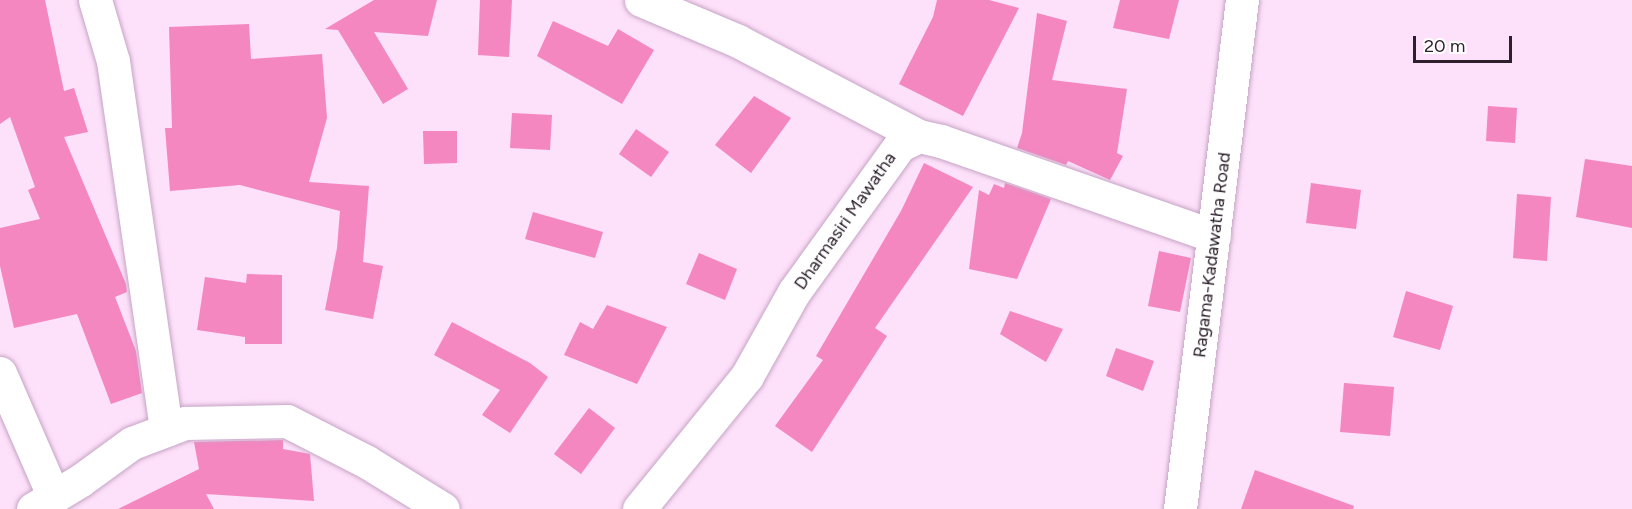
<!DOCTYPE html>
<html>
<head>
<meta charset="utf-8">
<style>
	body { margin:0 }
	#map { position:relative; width:1632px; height:509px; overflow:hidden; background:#fde0fa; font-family:Figtree,sans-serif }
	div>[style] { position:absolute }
	.building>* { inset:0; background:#f486c0 }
	.roads { filter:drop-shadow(0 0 2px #c6a4c4) drop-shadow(0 0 2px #c6a4c4) }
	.minor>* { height:33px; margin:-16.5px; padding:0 16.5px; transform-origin:16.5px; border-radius:16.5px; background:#fff }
	.primary>* { height:33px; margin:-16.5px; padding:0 16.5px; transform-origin:16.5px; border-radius:16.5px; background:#fff }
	span { translate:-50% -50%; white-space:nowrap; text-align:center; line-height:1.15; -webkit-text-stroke:4.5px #fff; paint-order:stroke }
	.street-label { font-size:18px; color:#2d202c }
	.scale { position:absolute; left:1413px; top:36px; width:99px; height:27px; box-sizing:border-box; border:3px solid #2d202c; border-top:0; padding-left:8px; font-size:18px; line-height:21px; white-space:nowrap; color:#2d202c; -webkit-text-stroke:4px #fff; paint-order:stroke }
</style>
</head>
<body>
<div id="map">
	<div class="building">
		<div style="clip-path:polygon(0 0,45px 0,64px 91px,74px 88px,88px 132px,64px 137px,126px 284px,127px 292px,115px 297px,136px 351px,142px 393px,111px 404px,77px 314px,14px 328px,0 266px,0 228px,40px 219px,28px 190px,35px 187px,10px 117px,0 124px)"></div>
		<div style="clip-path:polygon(374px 0,437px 0,428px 36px,374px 32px,408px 89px,383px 104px,338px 30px,325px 29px)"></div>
		<div style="clip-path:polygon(480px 0,512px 0,509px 57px,478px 55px)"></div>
		<div style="clip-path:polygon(937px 0,989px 0,1019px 8px,963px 116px,899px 84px,933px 17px)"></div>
		<div style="clip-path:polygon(1120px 0,1179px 0,1169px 39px,1113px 28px)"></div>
		<div style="clip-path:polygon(1037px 13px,1067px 21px,1052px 80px,1127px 89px,1117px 153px,1123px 156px,1110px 180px,1068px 161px,1066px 165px,1017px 148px,1022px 133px)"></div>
		<div style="clip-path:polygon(553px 21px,608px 46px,618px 29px,654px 50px,622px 104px,537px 56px)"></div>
		<div style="clip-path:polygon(249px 24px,251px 59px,322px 54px,327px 118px,309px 182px,369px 186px,363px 262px,383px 266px,373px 319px,325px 310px,337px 248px,340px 211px,240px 185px,170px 191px,165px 128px,172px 128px,169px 27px)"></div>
		<div style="clip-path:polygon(754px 96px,791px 118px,751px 173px,715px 145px)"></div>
		<div style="clip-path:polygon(1488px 106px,1517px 108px,1515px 143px,1486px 141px)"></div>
		<div style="clip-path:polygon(512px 113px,552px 115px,550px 150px,510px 148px)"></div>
		<div style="clip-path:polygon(636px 129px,669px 152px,651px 177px,619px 154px)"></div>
		<div style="clip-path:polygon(423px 131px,457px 131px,457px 163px,424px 164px)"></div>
		<div style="clip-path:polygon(1585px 159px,1632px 166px,1632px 228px,1576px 217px)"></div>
		<div style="clip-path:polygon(924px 163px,973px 187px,875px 328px,887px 336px,812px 452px,775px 426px,823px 360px,816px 356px,901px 211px)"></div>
		<div style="clip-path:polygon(1005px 183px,1051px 199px,1017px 279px,969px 269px,979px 190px,989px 195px,994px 184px,1004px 188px)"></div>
		<div style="clip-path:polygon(1311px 183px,1361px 190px,1356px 229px,1306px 223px)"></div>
		<div style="clip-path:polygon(1517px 194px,1551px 197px,1547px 261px,1513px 258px)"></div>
		<div style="clip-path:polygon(533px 212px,603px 232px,595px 258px,525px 239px)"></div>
		<div style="clip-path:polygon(1159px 251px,1191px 258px,1180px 312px,1148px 306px)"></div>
		<div style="clip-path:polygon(699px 253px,737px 269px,725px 300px,686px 284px)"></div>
		<div style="clip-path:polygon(247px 274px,282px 275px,282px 344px,245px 344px,245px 337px,197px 330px,205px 277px,246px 283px)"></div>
		<div style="clip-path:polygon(1406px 291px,1453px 306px,1440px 350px,1393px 337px)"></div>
		<div style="clip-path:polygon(607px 305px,667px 327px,637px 384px,564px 355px,580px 322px,593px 329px)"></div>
		<div style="clip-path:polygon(1010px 311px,1063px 329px,1046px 362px,1000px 334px)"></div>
		<div style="clip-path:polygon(452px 322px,530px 363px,548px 377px,510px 433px,482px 415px,500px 390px,434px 355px)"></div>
		<div style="clip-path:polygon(1116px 348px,1154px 361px,1143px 391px,1106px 376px)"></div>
		<div style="clip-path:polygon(1344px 383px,1394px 387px,1390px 436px,1340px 432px)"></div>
		<div style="clip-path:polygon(589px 408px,615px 428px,581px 474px,554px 454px)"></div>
		<div style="clip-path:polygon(283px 440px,283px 449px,310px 454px,314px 501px,206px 494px,214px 509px,118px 509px,199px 469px,194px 442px)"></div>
		<div style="clip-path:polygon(1255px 470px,1354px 506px,1353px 509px,1241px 509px)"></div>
	</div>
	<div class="roads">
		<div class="minor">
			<div style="left:95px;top:0;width:64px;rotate:73.6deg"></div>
			<div style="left:113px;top:61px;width:373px;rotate:81.8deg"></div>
			<div style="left:641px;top:0;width:105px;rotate:22.9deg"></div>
			<div style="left:738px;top:41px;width:204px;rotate:27.7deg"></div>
			<div style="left:0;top:373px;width:135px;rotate:66.5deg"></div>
			<div style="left:33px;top:509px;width:56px;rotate:-31.1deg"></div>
			<div style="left:81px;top:480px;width:63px;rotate:-36deg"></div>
			<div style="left:132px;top:443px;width:57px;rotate:-20.7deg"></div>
			<div style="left:185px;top:423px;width:102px;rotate:-1.1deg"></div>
			<div style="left:287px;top:421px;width:90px;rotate:27.1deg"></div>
			<div style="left:367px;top:462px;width:89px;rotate:31.7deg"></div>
			<div style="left:639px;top:509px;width:171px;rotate:-50.9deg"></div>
			<div style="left:747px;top:376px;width:96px;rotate:-60.8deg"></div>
			<div style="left:794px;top:292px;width:181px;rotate:-54.2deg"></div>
			<div style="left:900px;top:145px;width:21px;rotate:-25deg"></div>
			<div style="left:919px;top:136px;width:23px;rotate:13deg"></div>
			<div style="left:941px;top:141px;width:289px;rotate:19.2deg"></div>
		</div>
		<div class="primary">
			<div style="left:1180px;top:509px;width:513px;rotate:-83.06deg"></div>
		</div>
	</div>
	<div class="street-label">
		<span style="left:845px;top:221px;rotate:-55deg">Dharmasiri Mawatha</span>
		<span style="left:1212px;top:255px;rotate:-83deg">Ragama-Kadawatha Road</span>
	</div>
	<div class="scale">20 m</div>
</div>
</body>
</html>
